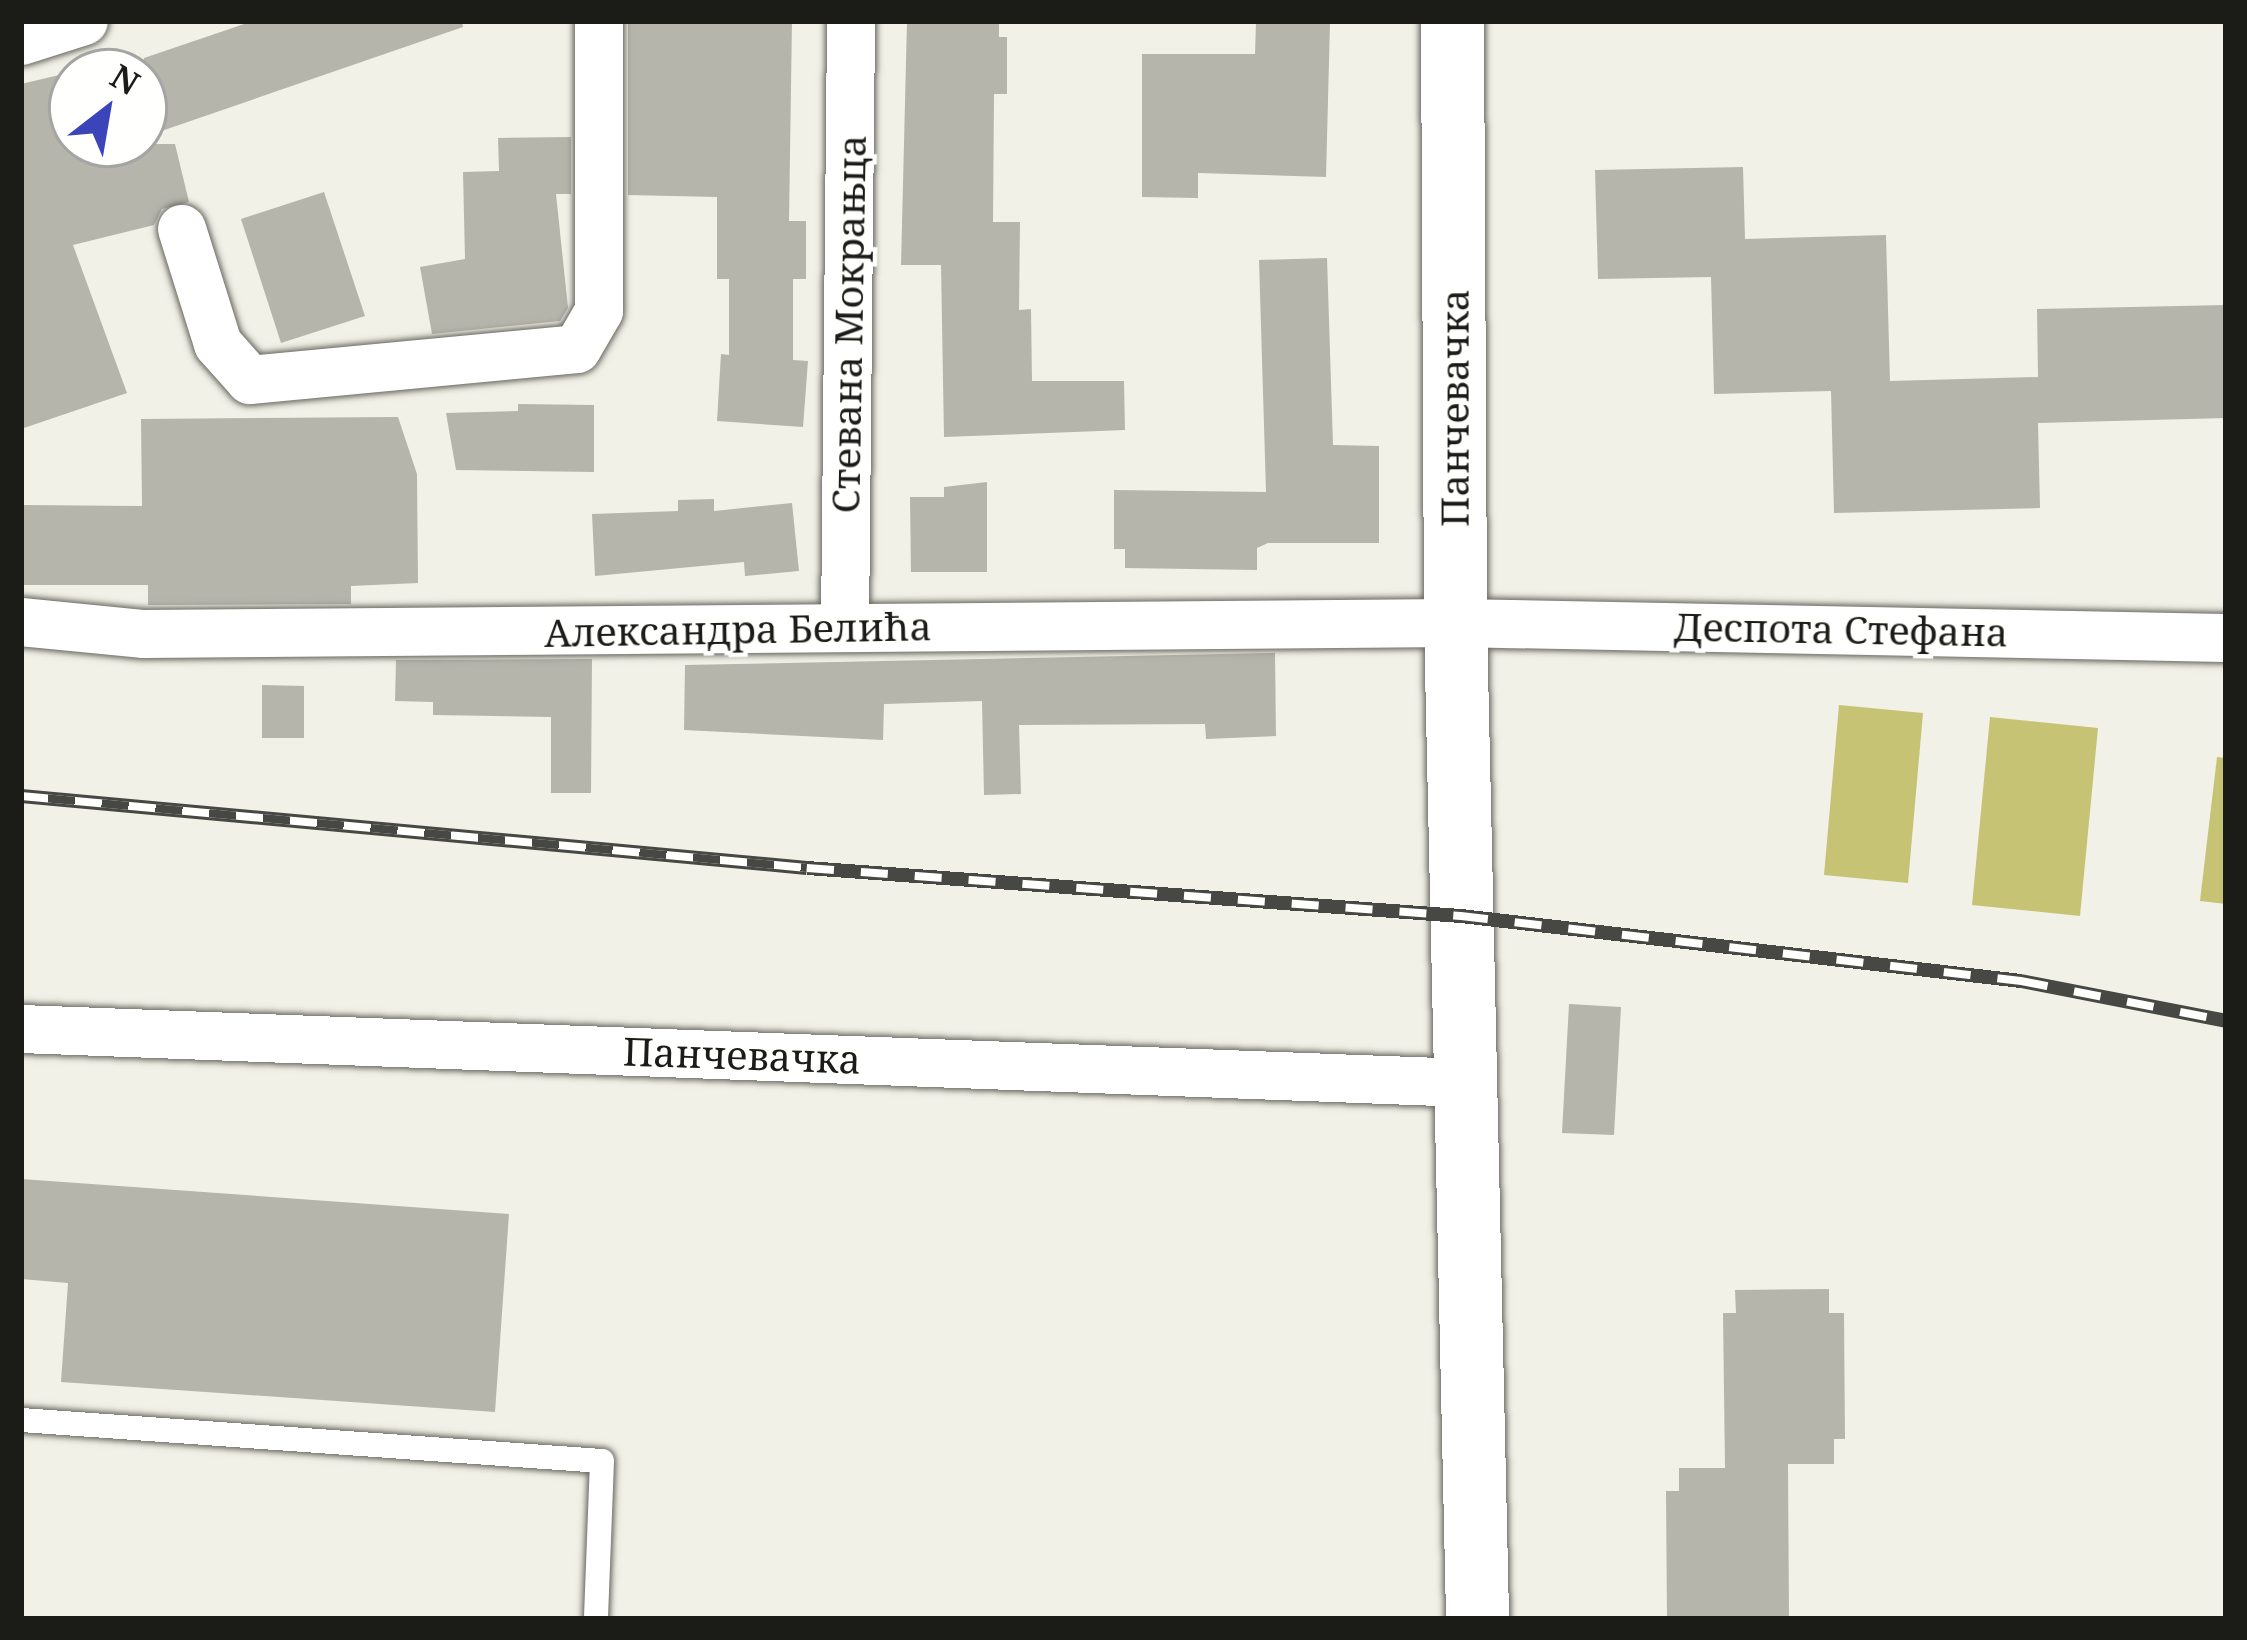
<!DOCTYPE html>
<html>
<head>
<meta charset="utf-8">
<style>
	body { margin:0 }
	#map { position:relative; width:2247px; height:1640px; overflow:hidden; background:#f1f1e8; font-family:"Noto Serif",serif }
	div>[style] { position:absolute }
	.green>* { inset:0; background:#c6c374 }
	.building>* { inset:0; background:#b5b5ac }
	.roads { filter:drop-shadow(0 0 3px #67675f) drop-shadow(0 0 3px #67675f) }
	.service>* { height:24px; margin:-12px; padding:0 12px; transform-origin:12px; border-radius:12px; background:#fff }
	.minor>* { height:48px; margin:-24px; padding:0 24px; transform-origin:24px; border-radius:24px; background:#fff }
	.tertiary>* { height:63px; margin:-31.5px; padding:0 31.5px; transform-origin:31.5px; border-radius:31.5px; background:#fff }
	.rail>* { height:14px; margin-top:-7px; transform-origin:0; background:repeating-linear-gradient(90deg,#fffffe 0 27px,#474743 0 54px); box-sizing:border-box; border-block:3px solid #474743 }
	span { translate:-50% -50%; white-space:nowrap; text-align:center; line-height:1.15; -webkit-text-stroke:9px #fffffe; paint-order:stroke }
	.street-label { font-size:39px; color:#1b1b18 }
	.frame { position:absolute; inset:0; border:24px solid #1b1b18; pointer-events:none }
	.north { position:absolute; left:48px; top:48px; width:120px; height:120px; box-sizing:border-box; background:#fffffe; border:3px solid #a4a4a2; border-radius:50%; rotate:31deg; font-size:33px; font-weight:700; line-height:48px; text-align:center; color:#1b1b18 }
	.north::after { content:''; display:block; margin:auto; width:42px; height:54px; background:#3b44b8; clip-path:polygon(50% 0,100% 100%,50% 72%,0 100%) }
</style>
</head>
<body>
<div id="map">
	<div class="green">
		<div style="clip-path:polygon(1839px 705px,1923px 713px,1908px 883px,1824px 875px)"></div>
		<div style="clip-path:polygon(1990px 717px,2098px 728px,2080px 916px,1972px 905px)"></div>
		<div style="clip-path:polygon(2217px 757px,2226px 758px,2226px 904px,2200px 901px)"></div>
	</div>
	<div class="building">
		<div style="clip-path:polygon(253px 21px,462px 21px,463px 27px,144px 137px,144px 58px)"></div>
		<div style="clip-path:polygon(628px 21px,792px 21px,789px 221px,806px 221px,806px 279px,793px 279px,793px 360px,808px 361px,803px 427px,717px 421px,721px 354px,729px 355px,729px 279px,717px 279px,717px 197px,628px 195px)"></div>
		<div style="clip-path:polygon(907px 21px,999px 21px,999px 37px,1007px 37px,1007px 94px,994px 94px,993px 222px,1020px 222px,1019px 310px,1031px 309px,1032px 381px,1124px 381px,1125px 430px,944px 437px,941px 265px,901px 265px)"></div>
		<div style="clip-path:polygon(1256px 21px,1330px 23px,1326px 177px,1198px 173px,1198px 198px,1142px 197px,1142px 54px,1255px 54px)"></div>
		<div style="clip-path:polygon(72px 72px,72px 144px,175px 144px,189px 202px,162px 209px,154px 225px,73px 245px,127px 393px,21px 429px,21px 84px)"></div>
		<div style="clip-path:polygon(571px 137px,571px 194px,556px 194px,568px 308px,560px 321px,432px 334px,420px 267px,465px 259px,463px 172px,499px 171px,498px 138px)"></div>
		<div style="clip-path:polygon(1743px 167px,1745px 239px,1886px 235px,1890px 381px,2038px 377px,2037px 309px,2226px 305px,2226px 418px,2038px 423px,2040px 508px,1834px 513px,1831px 391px,1714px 394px,1711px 277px,1598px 279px,1595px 170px)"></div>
		<div style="clip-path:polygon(324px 192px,365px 316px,281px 343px,241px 219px)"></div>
		<div style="clip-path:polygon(1327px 258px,1333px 445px,1379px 446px,1379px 543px,1268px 543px,1257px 548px,1257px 570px,1125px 568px,1125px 549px,1114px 549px,1114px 490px,1266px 492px,1259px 260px)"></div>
		<div style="clip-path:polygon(518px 404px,594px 405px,594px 472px,456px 470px,446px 413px,518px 411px)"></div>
		<div style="clip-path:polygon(398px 417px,417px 474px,418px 583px,351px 586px,351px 604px,148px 605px,148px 585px,21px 585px,21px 505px,142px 506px,141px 419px)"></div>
		<div style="clip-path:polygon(987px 482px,987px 572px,911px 572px,910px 497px,944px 497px,944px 487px)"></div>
		<div style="clip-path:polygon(714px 499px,714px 511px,792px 503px,799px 571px,745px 576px,744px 562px,595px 576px,592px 514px,678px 511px,678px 500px)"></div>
		<div style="clip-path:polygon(1275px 653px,1276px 736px,1206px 739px,1205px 724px,1019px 725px,1021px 794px,984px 795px,982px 701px,884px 704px,883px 740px,684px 730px,685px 665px)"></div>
		<div style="clip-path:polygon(592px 659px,591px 793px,551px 793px,551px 717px,433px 715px,433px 702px,395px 701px,396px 660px)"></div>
		<div style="clip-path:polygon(262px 685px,304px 686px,304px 738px,262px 738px)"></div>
		<div style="clip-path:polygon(1569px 1004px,1621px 1007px,1614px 1135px,1562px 1133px)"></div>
		<div style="clip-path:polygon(21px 1179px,509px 1214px,495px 1412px,61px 1382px,68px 1283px,21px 1279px)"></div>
		<div style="clip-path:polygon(1829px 1289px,1829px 1313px,1844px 1313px,1845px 1439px,1834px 1439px,1834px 1464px,1788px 1464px,1789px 1617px,1667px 1618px,1666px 1491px,1679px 1491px,1679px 1468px,1725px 1468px,1723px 1313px,1736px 1313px,1735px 1290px)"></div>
	</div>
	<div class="roads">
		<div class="service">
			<div style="left:21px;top:1420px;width:582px;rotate:4.04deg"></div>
			<div style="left:602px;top:1461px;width:158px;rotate:92.2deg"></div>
		</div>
		<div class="minor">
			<div style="left:21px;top:41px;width:66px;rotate:-17.6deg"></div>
			<div style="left:182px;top:229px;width:121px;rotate:72.6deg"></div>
			<div style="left:218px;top:344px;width:48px;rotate:48.4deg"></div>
			<div style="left:250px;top:380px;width:328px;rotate:-5.4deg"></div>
			<div style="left:577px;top:349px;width:44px;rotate:-59.9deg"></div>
			<div style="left:599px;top:311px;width:290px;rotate:-90deg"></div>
			<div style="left:21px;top:622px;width:124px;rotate:5.6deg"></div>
			<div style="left:144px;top:634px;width:1311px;rotate:-0.48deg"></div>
			<div style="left:1455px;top:623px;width:771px;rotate:1.11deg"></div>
			<div style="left:845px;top:628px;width:607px;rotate:-89.43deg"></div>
			<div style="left:21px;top:1029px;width:1443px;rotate:2.14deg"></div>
		</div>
		<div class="tertiary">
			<div style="left:1452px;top:21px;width:602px;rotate:89.71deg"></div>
			<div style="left:1455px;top:623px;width:996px;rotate:88.73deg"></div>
		</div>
	</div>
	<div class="rail">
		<div style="left:21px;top:796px;width:789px;rotate:5.23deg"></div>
		<div style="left:807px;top:868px;width:656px;rotate:4.2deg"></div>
		<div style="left:1461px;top:916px;width:564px;rotate:6.62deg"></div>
		<div style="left:2021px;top:981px;width:209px;rotate:11deg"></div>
	</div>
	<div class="street-label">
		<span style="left:848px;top:324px;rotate:-89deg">Стевана Мокрањца</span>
		<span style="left:1454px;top:408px;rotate:-90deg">Панчевачка</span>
		<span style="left:738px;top:629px;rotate:-1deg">Александра Белића</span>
		<span style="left:1841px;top:629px;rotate:1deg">Деспота Стефана</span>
		<span style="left:742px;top:1055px;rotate:2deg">Панчевачка</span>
	</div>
	<div class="frame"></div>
	<div class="north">N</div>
</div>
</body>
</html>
